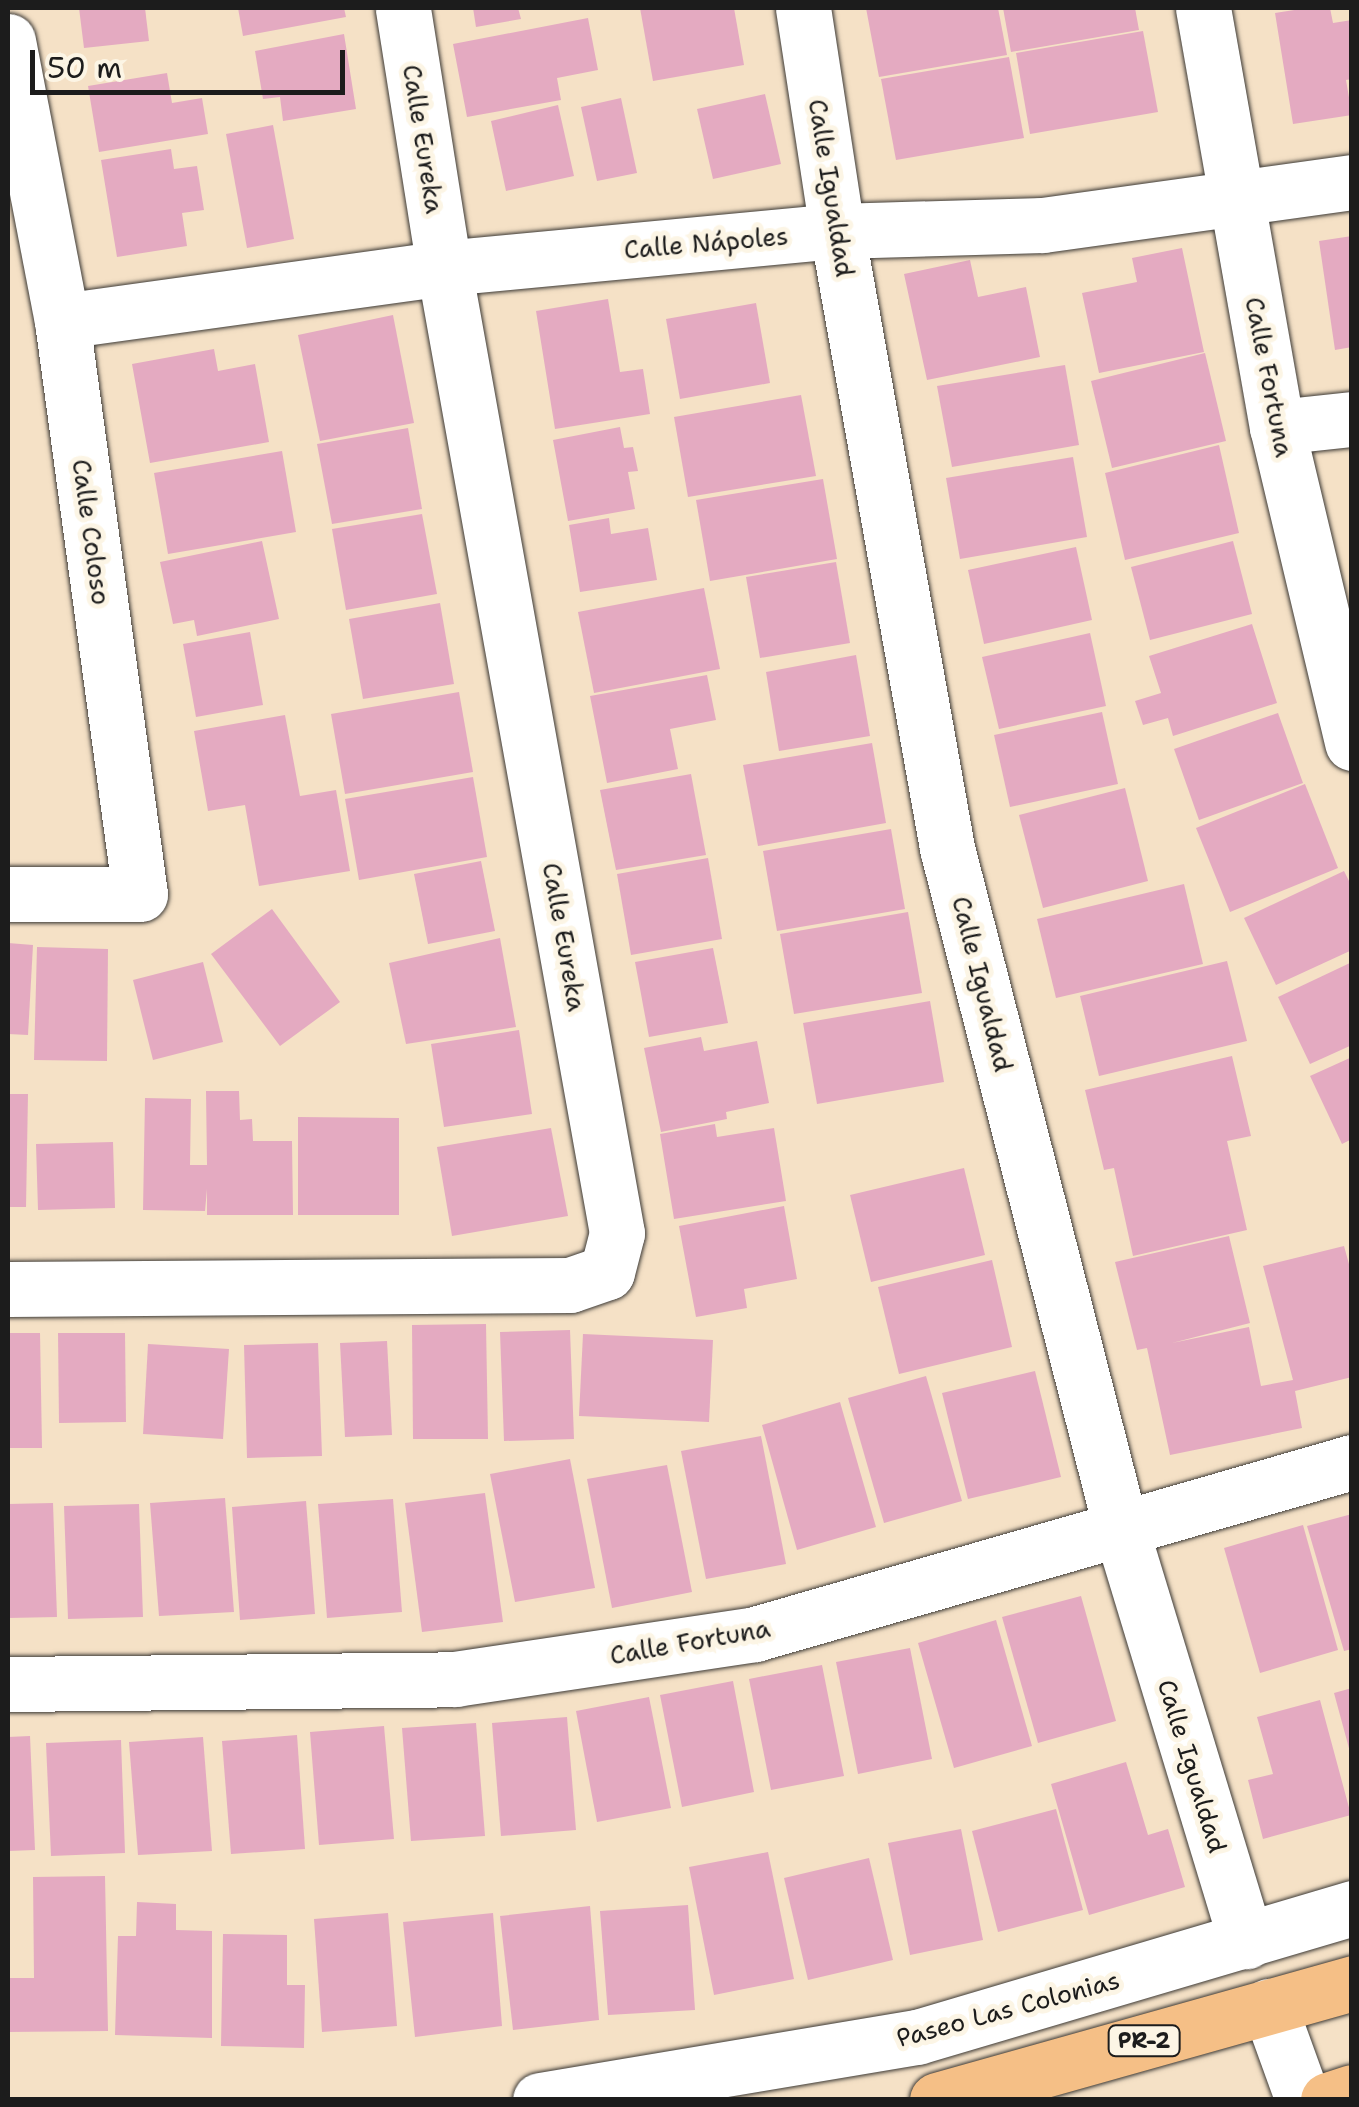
<!DOCTYPE html>
<html>
<head>
<meta charset="utf-8">
<style>
	body { margin:0 }
	#map { position:relative; width:1359px; height:2107px; overflow:hidden; background:#f5e1c6; font-family:"Shantell Sans",sans-serif }
	div>[style] { position:absolute }
	.building>* { inset:0; background:#e4aac1 }
	.roads { filter:drop-shadow(0 0 2px #3d3a36) drop-shadow(0 0 2px #3d3a36) }
	.minor>* { height:55px; margin:-27.5px; padding:0 27.5px; transform-origin:27.5px; border-radius:27.5px; background:#fff }
	.highway>* { height:55px; margin:-27.5px; padding:0 27.5px; transform-origin:27.5px; border-radius:27.5px; background:#f5bf86 }
	span { translate:-50% -50%; white-space:nowrap; text-align:center; line-height:1.15; -webkit-text-stroke:10px #fcf5e5; paint-order:stroke }
	.shield-label span { padding:2px 8px; background:#fcf5e5; border:2px solid; border-radius:8px; -webkit-text-stroke-width:0 }
	.shield-label { font-size:22px; color:#1c1c1c; font-weight:700 }
	.street-label { font-size:25px; color:#1c1c1c }
	.frame { position:absolute; inset:0; border:10px solid #1c1c1c; pointer-events:none }
	.scale { position:absolute; left:30px; top:50px; width:315px; height:45px; box-sizing:border-box; border:5px solid #1c1c1c; border-top:0; padding-left:12px; font-size:30px; line-height:35px; white-space:nowrap; color:#1c1c1c; -webkit-text-stroke:8px #fcf5e5; paint-order:stroke }
</style>
</head>
<body>
<div id="map">
	<div class="building">
		<div style="clip-path:polygon(79px 8px,145px 8px,149px 41px,84px 48px)"></div>
		<div style="clip-path:polygon(238px 8px,344px 8px,346px 17px,243px 36px)"></div>
		<div style="clip-path:polygon(473px 8px,518px 8px,521px 19px,476px 27px)"></div>
		<div style="clip-path:polygon(640px 8px,734px 8px,744px 65px,653px 81px)"></div>
		<div style="clip-path:polygon(866px 8px,998px 8px,1007px 55px,879px 77px)"></div>
		<div style="clip-path:polygon(1003px 8px,1135px 8px,1139px 30px,1011px 52px)"></div>
		<div style="clip-path:polygon(1307px 8px,1330px 8px,1333px 23px,1352px 20px,1352px 79px,1346px 80px,1352px 115px,1293px 124px,1275px 13px)"></div>
		<div style="clip-path:polygon(588px 18px,598px 70px,557px 78px,561px 100px,467px 117px,453px 44px)"></div>
		<div style="clip-path:polygon(1143px 31px,1158px 112px,1030px 134px,1016px 53px)"></div>
		<div style="clip-path:polygon(344px 34px,356px 109px,283px 121px,280px 97px,263px 99px,255px 51px)"></div>
		<div style="clip-path:polygon(1009px 57px,1024px 138px,896px 160px,881px 79px)"></div>
		<div style="clip-path:polygon(167px 73px,172px 103px,202px 98px,208px 134px,99px 152px,88px 86px)"></div>
		<div style="clip-path:polygon(765px 94px,781px 164px,713px 179px,697px 109px)"></div>
		<div style="clip-path:polygon(621px 98px,637px 173px,597px 181px,581px 107px)"></div>
		<div style="clip-path:polygon(558px 105px,574px 176px,506px 191px,491px 121px)"></div>
		<div style="clip-path:polygon(273px 125px,294px 239px,247px 248px,226px 134px)"></div>
		<div style="clip-path:polygon(171px 149px,174px 169px,197px 166px,204px 210px,182px 213px,187px 246px,117px 257px,101px 160px)"></div>
		<div style="clip-path:polygon(1352px 236px,1352px 347px,1335px 350px,1319px 241px)"></div>
		<div style="clip-path:polygon(1182px 248px,1204px 352px,1099px 373px,1082px 293px,1137px 282px,1132px 258px)"></div>
		<div style="clip-path:polygon(970px 260px,978px 297px,1026px 287px,1040px 357px,927px 380px,904px 274px)"></div>
		<div style="clip-path:polygon(608px 299px,620px 372px,643px 369px,650px 414px,555px 429px,536px 311px)"></div>
		<div style="clip-path:polygon(756px 303px,770px 383px,680px 399px,666px 319px)"></div>
		<div style="clip-path:polygon(393px 315px,414px 423px,320px 441px,298px 335px)"></div>
		<div style="clip-path:polygon(214px 349px,218px 371px,255px 364px,269px 442px,150px 463px,132px 364px)"></div>
		<div style="clip-path:polygon(1205px 353px,1226px 441px,1112px 468px,1091px 381px)"></div>
		<div style="clip-path:polygon(1065px 365px,1079px 445px,952px 467px,937px 386px)"></div>
		<div style="clip-path:polygon(801px 395px,816px 476px,688px 497px,674px 417px)"></div>
		<div style="clip-path:polygon(620px 427px,624px 448px,633px 447px,638px 471px,628px 472px,635px 509px,568px 521px,553px 440px)"></div>
		<div style="clip-path:polygon(408px 428px,422px 509px,332px 524px,317px 444px)"></div>
		<div style="clip-path:polygon(1219px 445px,1239px 533px,1125px 560px,1105px 473px)"></div>
		<div style="clip-path:polygon(282px 451px,296px 532px,168px 554px,154px 473px)"></div>
		<div style="clip-path:polygon(1073px 457px,1087px 537px,960px 559px,946px 478px)"></div>
		<div style="clip-path:polygon(823px 479px,837px 559px,710px 581px,696px 500px)"></div>
		<div style="clip-path:polygon(422px 514px,437px 594px,346px 610px,332px 529px)"></div>
		<div style="clip-path:polygon(609px 518px,611px 534px,648px 528px,657px 580px,580px 592px,569px 525px)"></div>
		<div style="clip-path:polygon(262px 541px,279px 619px,197px 636px,194px 620px,173px 624px,160px 562px)"></div>
		<div style="clip-path:polygon(1233px 541px,1252px 614px,1150px 640px,1131px 567px)"></div>
		<div style="clip-path:polygon(1076px 547px,1092px 620px,984px 644px,968px 570px)"></div>
		<div style="clip-path:polygon(836px 562px,850px 643px,760px 658px,746px 577px)"></div>
		<div style="clip-path:polygon(704px 588px,720px 669px,594px 693px,578px 612px)"></div>
		<div style="clip-path:polygon(440px 603px,454px 684px,363px 699px,349px 619px)"></div>
		<div style="clip-path:polygon(1252px 624px,1277px 703px,1173px 736px,1168px 718px,1143px 725px,1135px 701px,1161px 693px,1149px 656px)"></div>
		<div style="clip-path:polygon(250px 632px,263px 705px,196px 717px,183px 644px)"></div>
		<div style="clip-path:polygon(1090px 633px,1106px 706px,999px 729px,982px 657px)"></div>
		<div style="clip-path:polygon(856px 655px,870px 736px,779px 751px,766px 672px)"></div>
		<div style="clip-path:polygon(707px 675px,716px 720px,670px 729px,678px 769px,607px 783px,590px 696px)"></div>
		<div style="clip-path:polygon(459px 692px,473px 772px,345px 794px,331px 714px)"></div>
		<div style="clip-path:polygon(1102px 712px,1118px 784px,1010px 807px,994px 735px)"></div>
		<div style="clip-path:polygon(1278px 713px,1303px 783px,1199px 820px,1174px 749px)"></div>
		<div style="clip-path:polygon(285px 715px,300px 796px,336px 790px,350px 871px,259px 886px,245px 805px,208px 811px,194px 731px)"></div>
		<div style="clip-path:polygon(872px 743px,886px 823px,758px 846px,743px 765px)"></div>
		<div style="clip-path:polygon(691px 774px,706px 855px,616px 870px,600px 790px)"></div>
		<div style="clip-path:polygon(473px 777px,487px 857px,359px 880px,345px 799px)"></div>
		<div style="clip-path:polygon(1305px 784px,1338px 868px,1230px 912px,1196px 828px)"></div>
		<div style="clip-path:polygon(1125px 788px,1148px 881px,1043px 908px,1019px 815px)"></div>
		<div style="clip-path:polygon(891px 829px,905px 909px,777px 931px,763px 851px)"></div>
		<div style="clip-path:polygon(708px 858px,722px 939px,631px 955px,617px 874px)"></div>
		<div style="clip-path:polygon(481px 861px,495px 931px,428px 944px,414px 874px)"></div>
		<div style="clip-path:polygon(1344px 871px,1352px 887px,1352px 950px,1276px 985px,1244px 918px)"></div>
		<div style="clip-path:polygon(1184px 884px,1203px 964px,1056px 998px,1037px 919px)"></div>
		<div style="clip-path:polygon(272px 909px,340px 1002px,280px 1046px,211px 954px)"></div>
		<div style="clip-path:polygon(908px 912px,922px 993px,794px 1014px,780px 934px)"></div>
		<div style="clip-path:polygon(500px 938px,516px 1027px,406px 1044px,389px 963px)"></div>
		<div style="clip-path:polygon(8px 943px,33px 945px,28px 1035px,8px 1034px)"></div>
		<div style="clip-path:polygon(37px 947px,108px 949px,107px 1061px,34px 1060px)"></div>
		<div style="clip-path:polygon(713px 948px,728px 1023px,649px 1037px,635px 962px)"></div>
		<div style="clip-path:polygon(1227px 961px,1247px 1041px,1099px 1076px,1080px 996px)"></div>
		<div style="clip-path:polygon(203px 962px,223px 1042px,153px 1060px,133px 980px)"></div>
		<div style="clip-path:polygon(1352px 962px,1352px 1045px,1310px 1064px,1278px 997px)"></div>
		<div style="clip-path:polygon(930px 1001px,944px 1082px,817px 1104px,803px 1023px)"></div>
		<div style="clip-path:polygon(519px 1030px,532px 1114px,444px 1127px,431px 1044px)"></div>
		<div style="clip-path:polygon(701px 1037px,704px 1051px,757px 1041px,769px 1103px,726px 1112px,727px 1119px,661px 1132px,644px 1048px)"></div>
		<div style="clip-path:polygon(1232px 1056px,1251px 1136px,1227px 1141px,1247px 1230px,1133px 1256px,1114px 1168px,1104px 1170px,1085px 1090px)"></div>
		<div style="clip-path:polygon(1352px 1057px,1352px 1139px,1342px 1144px,1310px 1076px)"></div>
		<div style="clip-path:polygon(206px 1091px,239px 1091px,240px 1120px,252px 1119px,253px 1141px,292px 1141px,293px 1215px,207px 1215px,207px 1189px,205px 1211px,143px 1210px,145px 1098px,191px 1099px,190px 1165px,207px 1165px)"></div>
		<div style="clip-path:polygon(8px 1094px,28px 1094px,26px 1207px,8px 1207px)"></div>
		<div style="clip-path:polygon(298px 1117px,399px 1118px,399px 1215px,298px 1215px)"></div>
		<div style="clip-path:polygon(715px 1124px,717px 1137px,774px 1128px,786px 1201px,674px 1219px,660px 1134px)"></div>
		<div style="clip-path:polygon(551px 1128px,568px 1216px,452px 1236px,437px 1147px)"></div>
		<div style="clip-path:polygon(113px 1142px,115px 1208px,38px 1210px,36px 1144px)"></div>
		<div style="clip-path:polygon(964px 1168px,985px 1255px,871px 1282px,850px 1195px)"></div>
		<div style="clip-path:polygon(784px 1206px,797px 1279px,744px 1289px,747px 1308px,696px 1317px,679px 1226px)"></div>
		<div style="clip-path:polygon(1229px 1236px,1250px 1323px,1172px 1343px,1249px 1327px,1261px 1386px,1293px 1380px,1263px 1266px,1344px 1246px,1352px 1275px,1352px 1377px,1295px 1391px,1302px 1428px,1170px 1455px,1147px 1348px,1137px 1350px,1115px 1262px)"></div>
		<div style="clip-path:polygon(992px 1260px,1012px 1347px,899px 1374px,878px 1287px)"></div>
		<div style="clip-path:polygon(486px 1324px,488px 1439px,413px 1439px,412px 1325px)"></div>
		<div style="clip-path:polygon(570px 1330px,574px 1439px,504px 1441px,500px 1332px)"></div>
		<div style="clip-path:polygon(8px 1333px,40px 1333px,42px 1448px,8px 1448px)"></div>
		<div style="clip-path:polygon(58px 1333px,125px 1333px,126px 1422px,59px 1423px)"></div>
		<div style="clip-path:polygon(583px 1334px,713px 1340px,709px 1422px,579px 1416px)"></div>
		<div style="clip-path:polygon(387px 1341px,392px 1435px,345px 1437px,340px 1343px)"></div>
		<div style="clip-path:polygon(318px 1343px,322px 1456px,247px 1458px,244px 1345px)"></div>
		<div style="clip-path:polygon(148px 1344px,229px 1349px,223px 1439px,143px 1434px)"></div>
		<div style="clip-path:polygon(1035px 1371px,1061px 1477px,968px 1499px,942px 1393px)"></div>
		<div style="clip-path:polygon(926px 1376px,962px 1501px,884px 1523px,848px 1398px)"></div>
		<div style="clip-path:polygon(840px 1402px,876px 1527px,797px 1550px,762px 1425px)"></div>
		<div style="clip-path:polygon(761px 1436px,786px 1564px,706px 1579px,681px 1451px)"></div>
		<div style="clip-path:polygon(570px 1459px,595px 1588px,515px 1602px,490px 1474px)"></div>
		<div style="clip-path:polygon(667px 1465px,692px 1592px,612px 1608px,587px 1479px)"></div>
		<div style="clip-path:polygon(485px 1493px,503px 1622px,422px 1632px,405px 1503px)"></div>
		<div style="clip-path:polygon(225px 1498px,234px 1612px,159px 1616px,150px 1503px)"></div>
		<div style="clip-path:polygon(393px 1499px,402px 1612px,327px 1618px,318px 1504px)"></div>
		<div style="clip-path:polygon(306px 1501px,315px 1614px,240px 1620px,232px 1507px)"></div>
		<div style="clip-path:polygon(53px 1503px,57px 1617px,8px 1618px,8px 1504px)"></div>
		<div style="clip-path:polygon(139px 1504px,143px 1617px,68px 1619px,64px 1506px)"></div>
		<div style="clip-path:polygon(1352px 1514px,1352px 1649px,1344px 1651px,1307px 1526px)"></div>
		<div style="clip-path:polygon(1303px 1525px,1338px 1650px,1260px 1673px,1224px 1548px)"></div>
		<div style="clip-path:polygon(1081px 1596px,1116px 1721px,1038px 1743px,1002px 1617px)"></div>
		<div style="clip-path:polygon(996px 1620px,1032px 1746px,954px 1768px,918px 1643px)"></div>
		<div style="clip-path:polygon(910px 1648px,932px 1759px,858px 1774px,836px 1662px)"></div>
		<div style="clip-path:polygon(822px 1665px,844px 1776px,771px 1790px,749px 1679px)"></div>
		<div style="clip-path:polygon(733px 1681px,754px 1792px,682px 1807px,660px 1695px)"></div>
		<div style="clip-path:polygon(1352px 1688px,1352px 1752px,1350px 1752px,1334px 1693px)"></div>
		<div style="clip-path:polygon(649px 1697px,671px 1808px,597px 1822px,576px 1711px)"></div>
		<div style="clip-path:polygon(1320px 1700px,1351px 1815px,1263px 1839px,1248px 1780px,1273px 1774px,1257px 1717px)"></div>
		<div style="clip-path:polygon(567px 1717px,576px 1830px,501px 1836px,492px 1723px)"></div>
		<div style="clip-path:polygon(476px 1723px,485px 1836px,411px 1841px,402px 1728px)"></div>
		<div style="clip-path:polygon(384px 1726px,394px 1839px,319px 1845px,310px 1732px)"></div>
		<div style="clip-path:polygon(297px 1735px,305px 1849px,231px 1854px,222px 1741px)"></div>
		<div style="clip-path:polygon(30px 1736px,35px 1850px,8px 1851px,8px 1737px)"></div>
		<div style="clip-path:polygon(203px 1737px,212px 1851px,138px 1855px,129px 1742px)"></div>
		<div style="clip-path:polygon(121px 1740px,125px 1853px,51px 1856px,46px 1743px)"></div>
		<div style="clip-path:polygon(1126px 1762px,1148px 1835px,1168px 1829px,1185px 1887px,1089px 1915px,1051px 1784px)"></div>
		<div style="clip-path:polygon(1056px 1809px,1083px 1910px,998px 1932px,972px 1831px)"></div>
		<div style="clip-path:polygon(961px 1829px,983px 1940px,910px 1955px,888px 1843px)"></div>
		<div style="clip-path:polygon(768px 1852px,794px 1979px,714px 1995px,689px 1867px)"></div>
		<div style="clip-path:polygon(869px 1858px,893px 1960px,808px 1980px,784px 1878px)"></div>
		<div style="clip-path:polygon(105px 1876px,108px 2031px,8px 2032px,8px 1978px,34px 1978px,33px 1877px)"></div>
		<div style="clip-path:polygon(137px 1902px,176px 1904px,176px 1930px,212px 1931px,212px 2038px,115px 2035px,118px 1936px,136px 1936px)"></div>
		<div style="clip-path:polygon(688px 1905px,695px 2010px,608px 2015px,600px 1911px)"></div>
		<div style="clip-path:polygon(590px 1906px,599px 2020px,513px 2030px,500px 1916px)"></div>
		<div style="clip-path:polygon(388px 1913px,397px 2026px,322px 2032px,314px 1919px)"></div>
		<div style="clip-path:polygon(493px 1913px,502px 2026px,415px 2037px,403px 1922px)"></div>
		<div style="clip-path:polygon(223px 1934px,287px 1935px,287px 1985px,305px 1985px,304px 2048px,221px 2046px)"></div>
	</div>
	<div class="roads">
		<div class="minor">
			<div style="left:803px;top:8px;width:226px;rotate:81.3deg"></div>
			<div style="left:837px;top:231px;width:627px;rotate:79.89deg"></div>
			<div style="left:947px;top:848px;width:703px;rotate:75.67deg"></div>
			<div style="left:1121px;top:1529px;width:431px;rotate:73.1deg"></div>
			<div style="left:1203px;top:8px;width:425px;rotate:80deg"></div>
			<div style="left:1277px;top:427px;width:325px;rotate:76.6deg"></div>
			<div style="left:8px;top:41px;width:285px;rotate:79.1deg"></div>
			<div style="left:62px;top:321px;width:578px;rotate:82.25deg"></div>
			<div style="left:140px;top:894px;width:132px;rotate:180deg"></div>
			<div style="left:62px;top:321px;width:386px;rotate:-7.9deg"></div>
			<div style="left:444px;top:268px;width:395px;rotate:-5.4deg"></div>
			<div style="left:837px;top:231px;width:206px;rotate:-1.7deg"></div>
			<div style="left:1043px;top:225px;width:312px;rotate:-7.9deg"></div>
			<div style="left:1277px;top:427px;width:75px;rotate:-6.1deg"></div>
			<div style="left:8px;top:1289px;width:562px;rotate:-0.41deg"></div>
			<div style="left:570px;top:1285px;width:39px;rotate:-19deg"></div>
			<div style="left:607px;top:1272px;width:40px;rotate:-75.6deg"></div>
			<div style="left:617px;top:1233px;width:980px;rotate:-100.16deg"></div>
			<div style="left:444px;top:268px;width:263px;rotate:-99deg"></div>
			<div style="left:8px;top:1684px;width:447px;rotate:-0.6deg"></div>
			<div style="left:455px;top:1679px;width:303px;rotate:-8.5deg"></div>
			<div style="left:755px;top:1634px;width:621px;rotate:-16.07deg"></div>
			<div style="left:1269px;top:2006px;width:100px;rotate:70.1deg"></div>
			<div style="left:540px;top:2100px;width:382px;rotate:-9.5deg"></div>
			<div style="left:917px;top:2037px;width:454px;rotate:-16.5deg"></div>
		</div>
		<div class="highway">
			<div style="left:937px;top:2100px;width:431px;rotate:-15.7deg"></div>
			<div style="left:1328px;top:2100px;width:25px;rotate:-18deg"></div>
		</div>
	</div>
	<div class="shield-label">
		<span style="left:1144px;top:2041px">PR-2</span>
	</div>
	<div class="street-label">
		<span style="left:423px;top:139px;rotate:81deg">Calle Eureka</span>
		<span style="left:831px;top:188px;rotate:81deg">Calle Igualdad</span>
		<span style="left:706px;top:243px;rotate:-5deg">Calle Nápoles</span>
		<span style="left:1269px;top:377px;rotate:79deg">Calle Fortuna</span>
		<span style="left:91px;top:532px;rotate:82deg">Calle Coloso</span>
		<span style="left:564px;top:937px;rotate:80deg">Calle Eureka</span>
		<span style="left:982px;top:984px;rotate:76deg">Calle Igualdad</span>
		<span style="left:690px;top:1642px;rotate:-10deg">Calle Fortuna</span>
		<span style="left:1192px;top:1766px;rotate:73deg">Calle Igualdad</span>
		<span style="left:1008px;top:2009px;rotate:-15deg">Paseo Las Colonias</span>
	</div>
	<div class="frame"></div>
	<div class="scale">50 m</div>
</div>
</body>
</html>
